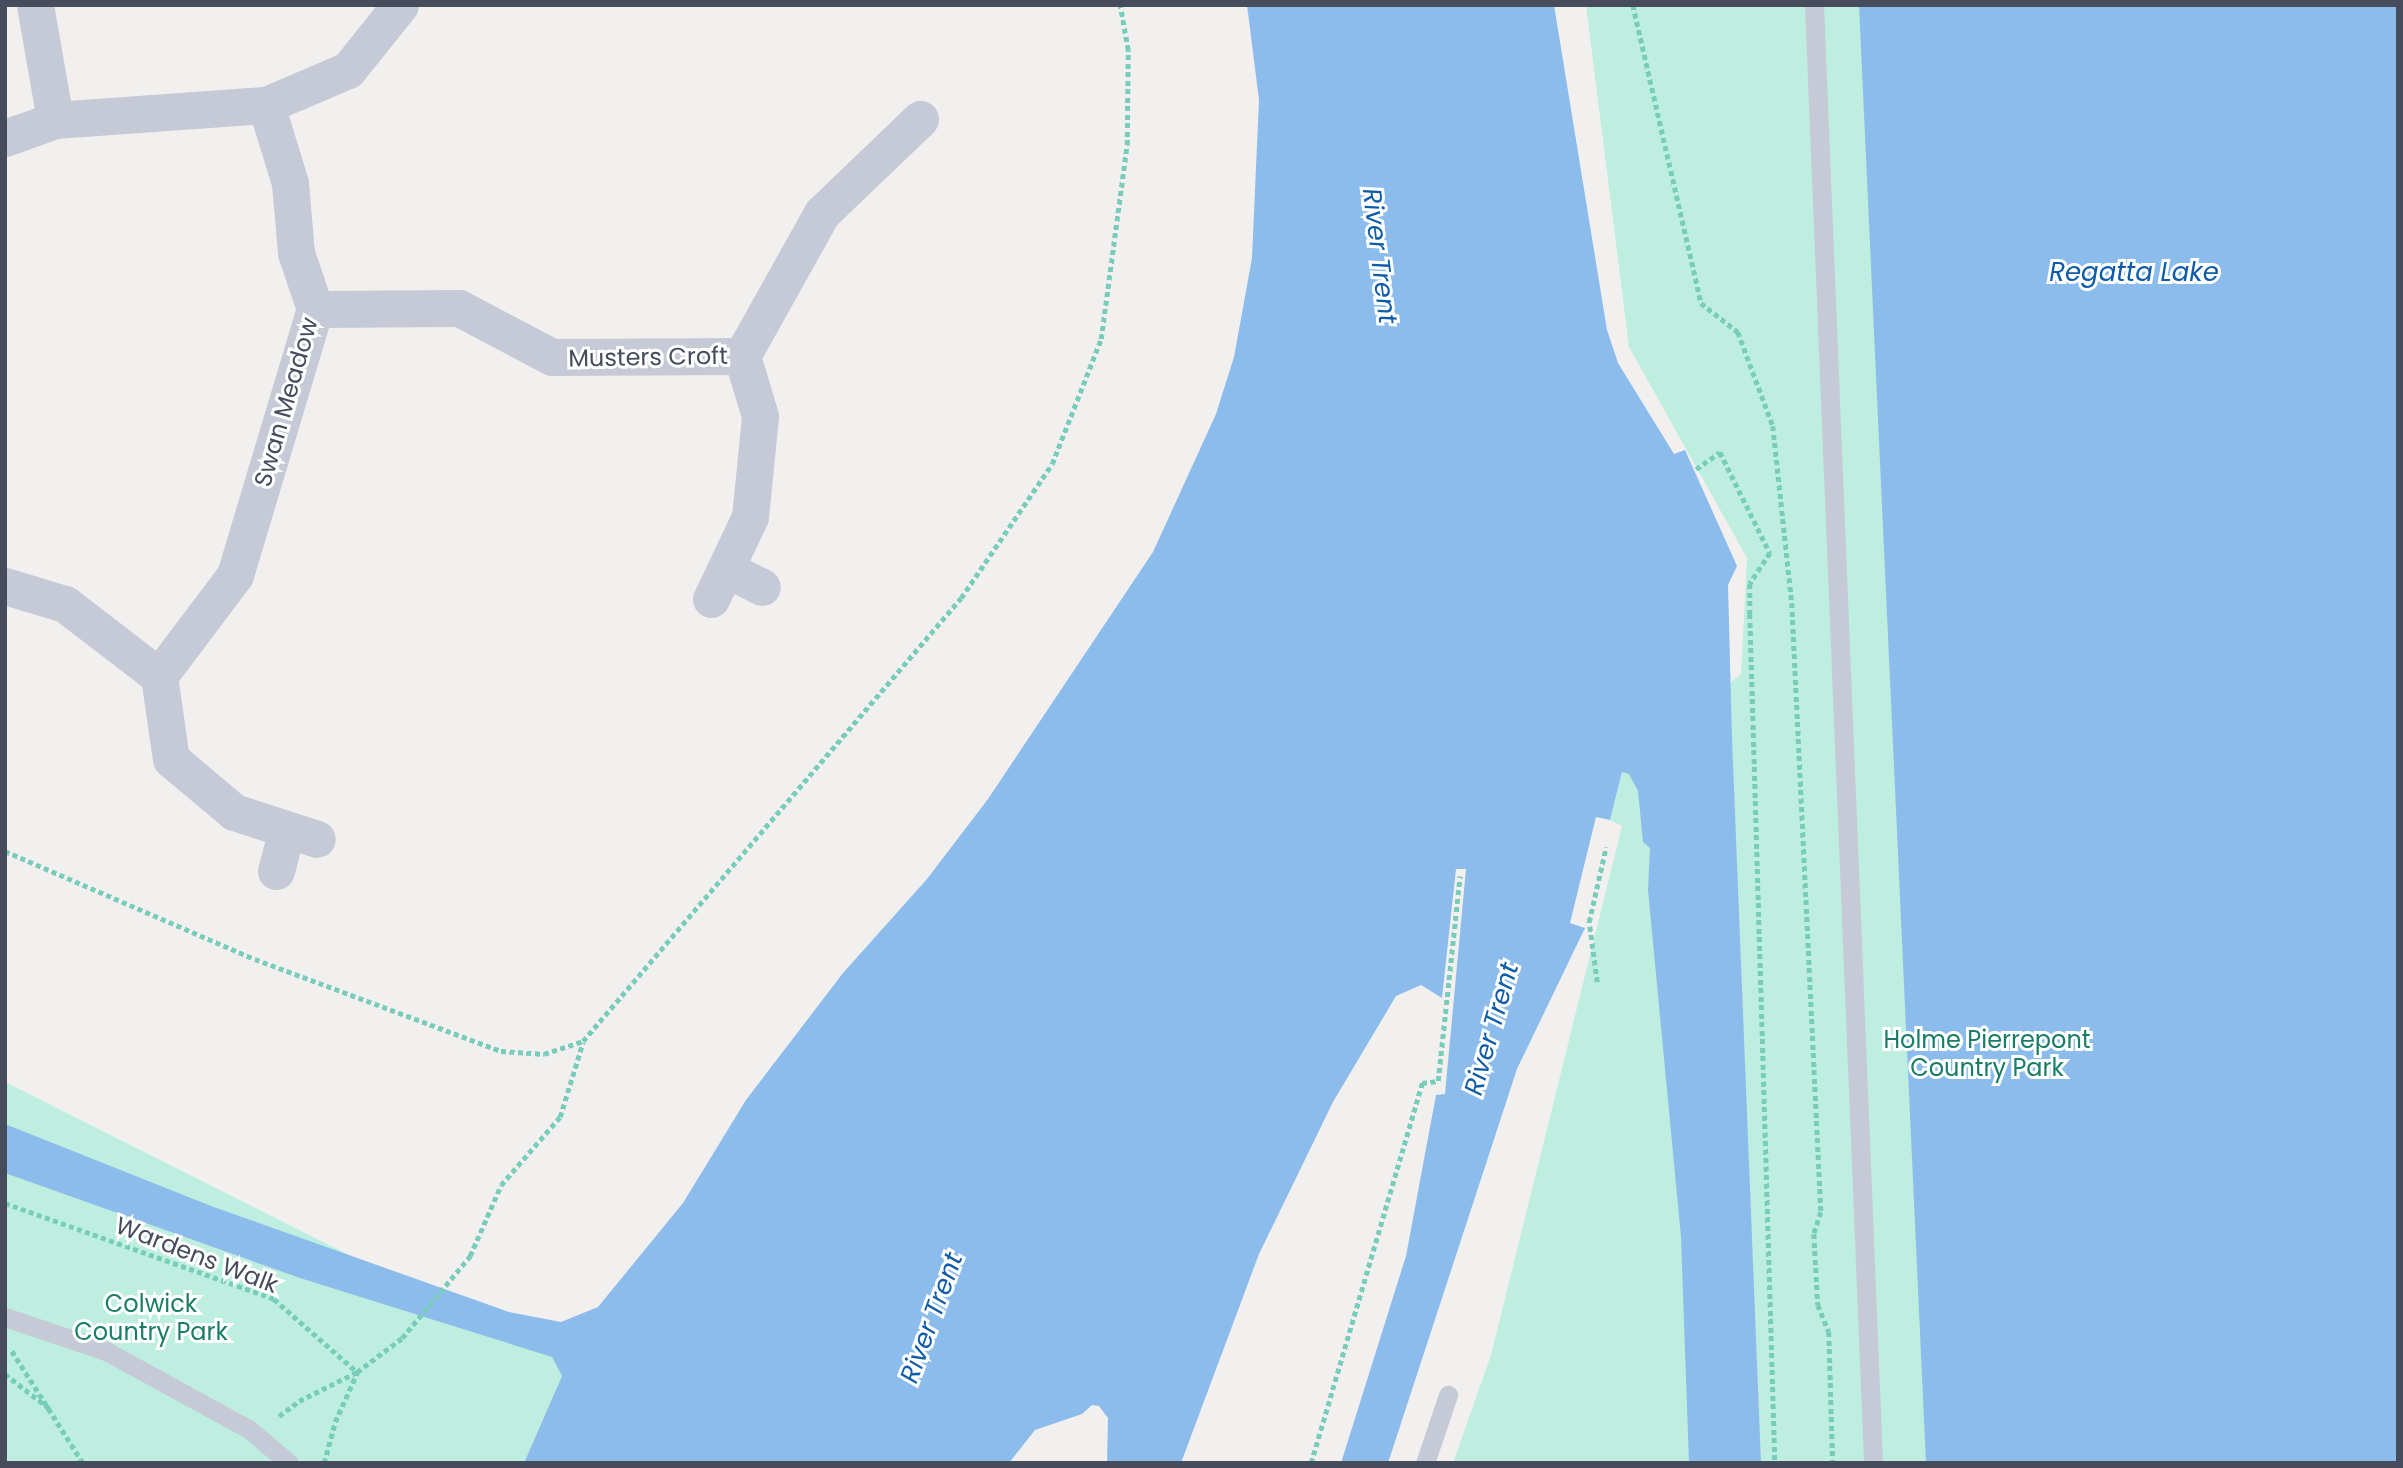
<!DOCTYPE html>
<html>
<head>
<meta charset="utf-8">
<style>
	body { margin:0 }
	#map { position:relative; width:2403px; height:1468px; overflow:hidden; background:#f2f0ef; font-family:Poppins,sans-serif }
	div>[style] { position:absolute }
	.green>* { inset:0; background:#beeedf }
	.water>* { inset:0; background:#8cbceb }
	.path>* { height:4.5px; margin-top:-2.25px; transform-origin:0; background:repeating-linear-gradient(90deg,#77ccba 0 5px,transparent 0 8.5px) }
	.lane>* { height:19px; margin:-9.5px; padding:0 9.5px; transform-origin:9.5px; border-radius:9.5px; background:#c6cad6 }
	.street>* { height:37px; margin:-18.5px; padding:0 18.5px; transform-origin:18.5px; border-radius:18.5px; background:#c6cad6 }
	span { translate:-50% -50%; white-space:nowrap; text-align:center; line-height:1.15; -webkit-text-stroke:6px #fff; paint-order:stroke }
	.street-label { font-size:24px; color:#474c5c }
	.park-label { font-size:24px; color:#197d67 }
	.water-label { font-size:26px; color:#0f5ca8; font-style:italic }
	.frame { position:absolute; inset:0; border:7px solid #474c5c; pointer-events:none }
</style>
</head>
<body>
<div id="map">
	<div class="green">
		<div style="clip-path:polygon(1586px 5px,2398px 5px,2398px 1463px,1453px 1463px,1491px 1355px,1622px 826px,1610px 820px,1622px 772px,1741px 674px,1747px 558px,1629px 347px)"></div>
		<div style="clip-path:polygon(5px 1082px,552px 1357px,562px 1376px,524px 1463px,5px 1463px)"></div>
	</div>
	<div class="water">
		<div style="clip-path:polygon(1247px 5px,1554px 5px,1607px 330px,1618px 363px,1674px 454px,1685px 450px,1737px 566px,1728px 585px,1732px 738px,1761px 1463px,1689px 1463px,1681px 1237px,1648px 890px,1650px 848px,1643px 842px,1638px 791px,1629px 774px,1622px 772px,1610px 820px,1596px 817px,1570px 923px,1585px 928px,1517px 1069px,1388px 1463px,1341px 1463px,1406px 1256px,1436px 1095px,1445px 1094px,1466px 869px,1456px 869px,1442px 998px,1421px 985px,1396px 996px,1333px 1102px,1259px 1254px,1181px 1463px,1107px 1463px,1108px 1418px,1099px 1406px,1092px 1405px,1082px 1414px,1035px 1430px,1009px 1463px,524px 1463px,562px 1376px,552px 1357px,300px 1278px,5px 1173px,5px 1124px,211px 1206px,509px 1312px,561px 1322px,598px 1307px,683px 1203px,746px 1100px,843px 973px,927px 879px,988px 799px,1153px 552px,1216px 414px,1234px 357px,1252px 258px,1259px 100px)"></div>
		<div style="clip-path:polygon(1859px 5px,2398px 5px,2398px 1463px,1926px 1463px)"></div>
	</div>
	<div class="path">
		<div style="left:1633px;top:5px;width:306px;rotate:77.1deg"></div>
		<div style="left:1701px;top:303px;width:47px;rotate:38.1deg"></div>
		<div style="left:1738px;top:332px;width:100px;rotate:69.6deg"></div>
		<div style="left:1773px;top:426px;width:178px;rotate:83.9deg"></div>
		<div style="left:1792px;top:603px;width:610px;rotate:87.27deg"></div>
		<div style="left:1821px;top:1212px;width:23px;rotate:108deg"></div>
		<div style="left:1814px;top:1234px;width:71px;rotate:86.8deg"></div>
		<div style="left:1818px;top:1305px;width:29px;rotate:68deg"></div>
		<div style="left:1829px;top:1332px;width:131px;rotate:88.3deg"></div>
		<div style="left:1696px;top:469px;width:29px;rotate:-35deg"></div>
		<div style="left:1720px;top:452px;width:113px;rotate:63.7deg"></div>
		<div style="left:1770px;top:553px;width:37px;rotate:123deg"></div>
		<div style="left:1750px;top:584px;width:30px;rotate:90deg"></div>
		<div style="left:1750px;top:614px;width:849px;rotate:88.31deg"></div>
		<div style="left:5px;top:851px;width:272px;rotate:23.4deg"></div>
		<div style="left:255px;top:959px;width:263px;rotate:20.5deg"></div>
		<div style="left:501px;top:1051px;width:43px;rotate:4deg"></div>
		<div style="left:544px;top:1054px;width:41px;rotate:-18.4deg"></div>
		<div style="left:583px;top:1041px;width:582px;rotate:-49.53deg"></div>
		<div style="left:961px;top:598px;width:162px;rotate:-55.8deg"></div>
		<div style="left:1052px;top:464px;width:134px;rotate:-68.6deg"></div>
		<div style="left:1101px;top:339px;width:196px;rotate:-82.4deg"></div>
		<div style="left:1127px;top:145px;width:95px;rotate:-89.4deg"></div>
		<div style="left:1128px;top:50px;width:46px;rotate:-100.1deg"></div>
		<div style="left:1597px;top:982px;width:61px;rotate:-97.6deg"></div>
		<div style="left:1589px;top:922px;width:77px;rotate:-77.2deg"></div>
		<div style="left:5px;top:1203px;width:286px;rotate:19.6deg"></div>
		<div style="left:274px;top:1299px;width:111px;rotate:41.3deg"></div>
		<div style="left:12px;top:1351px;width:133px;rotate:57.6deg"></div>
		<div style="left:5px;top:1374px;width:56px;rotate:37.7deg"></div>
		<div style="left:279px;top:1416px;width:25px;rotate:-37deg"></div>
		<div style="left:299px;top:1401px;width:65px;rotate:-26.6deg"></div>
		<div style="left:357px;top:1372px;width:56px;rotate:-37.1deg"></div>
		<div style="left:402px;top:1338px;width:107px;rotate:-50.3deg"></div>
		<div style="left:470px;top:1256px;width:77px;rotate:-66.4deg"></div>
		<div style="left:501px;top:1185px;width:90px;rotate:-49.1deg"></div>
		<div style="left:560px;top:1117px;width:78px;rotate:-73deg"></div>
		<div style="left:324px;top:1463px;width:42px;rotate:-75deg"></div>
		<div style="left:335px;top:1422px;width:54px;rotate:-65.8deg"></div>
		<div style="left:1311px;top:1463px;width:396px;rotate:-73.7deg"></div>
		<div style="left:1422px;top:1083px;width:16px;rotate:-7deg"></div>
		<div style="left:1438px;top:1081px;width:206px;rotate:-83.9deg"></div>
	</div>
	<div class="lane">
		<div style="left:1814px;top:5px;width:1459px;rotate:87.68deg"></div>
		<div style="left:5px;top:1317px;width:107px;rotate:18.6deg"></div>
		<div style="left:106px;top:1351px;width:164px;rotate:28.7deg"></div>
		<div style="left:250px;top:1430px;width:51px;rotate:40.2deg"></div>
		<div style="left:1425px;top:1463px;width:72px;rotate:-71.3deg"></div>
	</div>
	<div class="street">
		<div style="left:35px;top:5px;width:117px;rotate:80.1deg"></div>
		<div style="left:5px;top:138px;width:53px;rotate:-19.8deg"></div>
		<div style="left:55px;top:120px;width:212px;rotate:-4.1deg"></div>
		<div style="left:266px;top:105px;width:89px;rotate:-23.1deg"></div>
		<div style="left:348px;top:70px;width:83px;rotate:-51.3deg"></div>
		<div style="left:315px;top:309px;width:144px;rotate:-0.4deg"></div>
		<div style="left:459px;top:308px;width:105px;rotate:27.8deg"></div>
		<div style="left:552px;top:357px;width:190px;rotate:-0.3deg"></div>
		<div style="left:726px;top:569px;width:40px;rotate:26.6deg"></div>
		<div style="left:5px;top:586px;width:63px;rotate:16.7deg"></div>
		<div style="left:65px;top:604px;width:118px;rotate:37.5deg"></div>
		<div style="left:159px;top:676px;width:84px;rotate:81.8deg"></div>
		<div style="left:171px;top:759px;width:82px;rotate:40.1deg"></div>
		<div style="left:234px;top:812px;width:87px;rotate:18deg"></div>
		<div style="left:711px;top:599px;width:91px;rotate:-64.6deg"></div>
		<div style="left:750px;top:517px;width:101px;rotate:-84.3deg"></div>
		<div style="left:760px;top:416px;width:63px;rotate:-106.7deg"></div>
		<div style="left:742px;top:356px;width:164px;rotate:-60.8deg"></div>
		<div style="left:822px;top:213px;width:136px;rotate:-43.8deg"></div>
		<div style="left:159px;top:676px;width:126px;rotate:-53deg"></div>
		<div style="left:235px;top:575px;width:278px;rotate:-73.3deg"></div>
		<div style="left:315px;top:309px;width:59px;rotate:-108.7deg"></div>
		<div style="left:296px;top:253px;width:70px;rotate:-94.9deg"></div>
		<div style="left:290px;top:183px;width:82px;rotate:-107.1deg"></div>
		<div style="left:276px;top:871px;width:43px;rotate:-75.3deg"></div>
	</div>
	<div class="street-label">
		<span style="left:648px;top:357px;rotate:-1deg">Musters Croft</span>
		<span style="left:286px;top:402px;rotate:-74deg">Swan Meadow</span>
		<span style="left:197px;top:1255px;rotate:21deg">Wardens Walk</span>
	</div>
	<div class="park-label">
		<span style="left:1987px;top:1054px">Holme Pierrepont<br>Country Park</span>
		<span style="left:151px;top:1318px">Colwick<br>Country Park</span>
	</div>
	<div class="water-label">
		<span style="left:1379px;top:256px;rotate:83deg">River Trent</span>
		<span style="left:2134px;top:273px">Regatta Lake</span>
		<span style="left:1492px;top:1029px;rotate:-74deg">River Trent</span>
		<span style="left:932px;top:1318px;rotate:-70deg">River Trent</span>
	</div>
	<div class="frame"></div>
</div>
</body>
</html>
